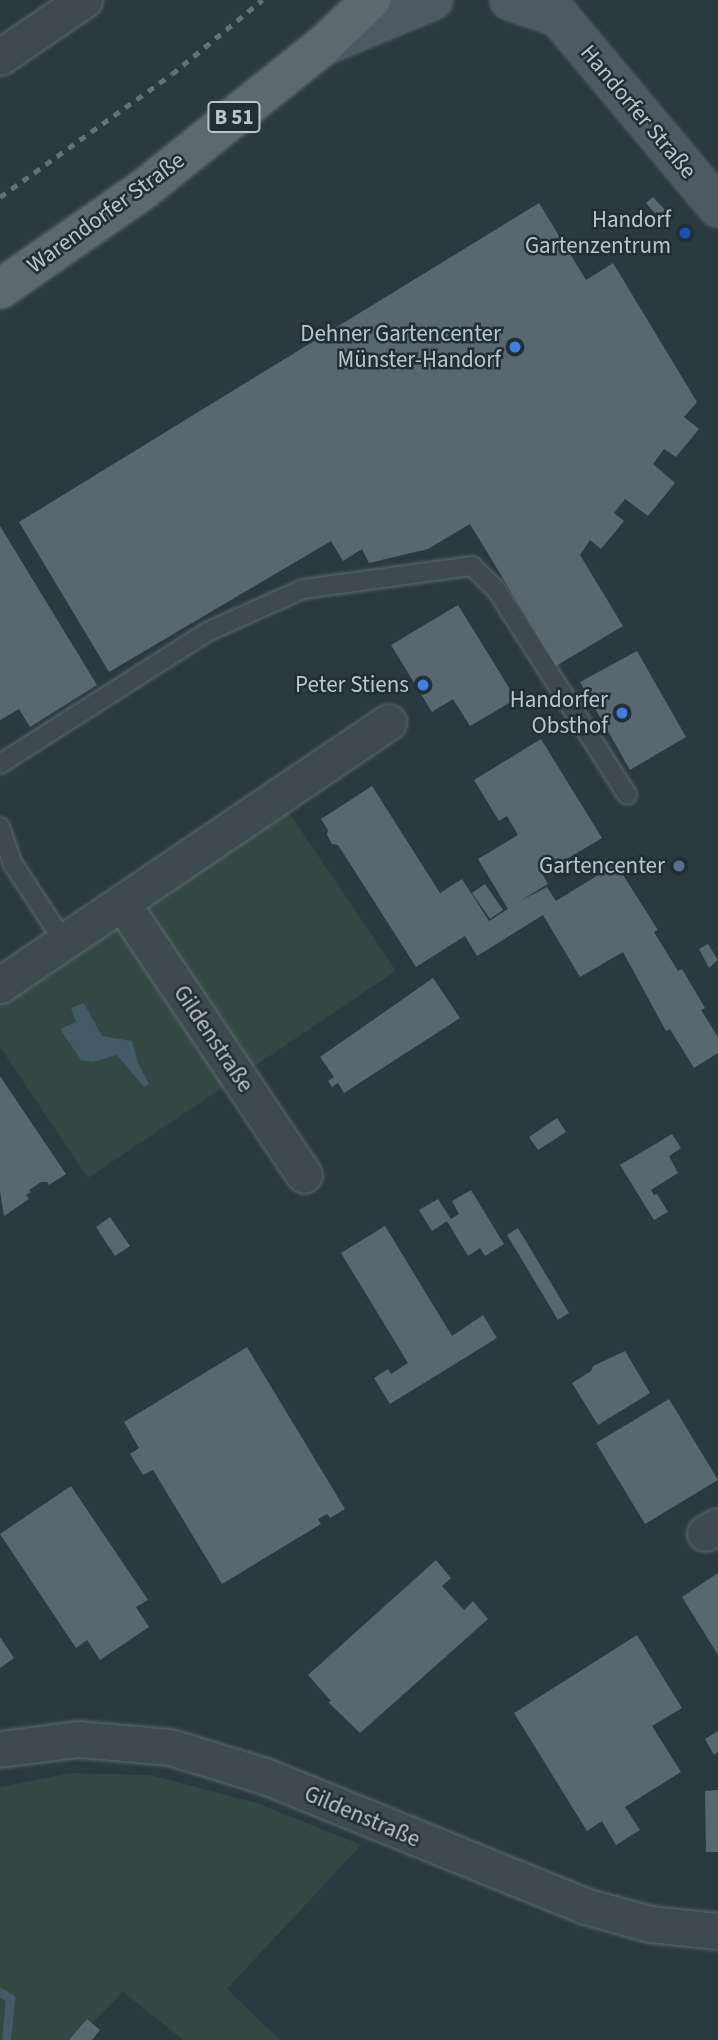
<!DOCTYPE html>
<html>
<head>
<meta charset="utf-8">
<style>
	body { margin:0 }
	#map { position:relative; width:718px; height:2040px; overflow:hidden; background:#2b3940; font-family:"Source Sans 3",sans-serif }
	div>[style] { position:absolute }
	.green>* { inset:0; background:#334843 }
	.water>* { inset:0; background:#435a67 }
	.stream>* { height:9px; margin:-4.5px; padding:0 4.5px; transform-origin:4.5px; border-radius:4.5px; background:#435a67 }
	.building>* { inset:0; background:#596870 }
	.roads { filter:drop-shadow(0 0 2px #5d686e) drop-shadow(0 0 2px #5d686e) }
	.lane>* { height:18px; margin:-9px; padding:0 9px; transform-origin:9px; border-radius:9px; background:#3f4a50 }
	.street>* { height:35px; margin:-17.5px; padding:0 17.5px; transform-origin:17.5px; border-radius:17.5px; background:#3f4a50 }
	.secondary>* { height:38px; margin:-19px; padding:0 19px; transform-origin:19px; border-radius:19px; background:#4d5a63 }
	.primary>* { height:38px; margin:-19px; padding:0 19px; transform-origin:19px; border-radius:19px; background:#5d6970 }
	.rail>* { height:5px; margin-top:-2.5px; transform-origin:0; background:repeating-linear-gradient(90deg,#637179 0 7px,transparent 0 14px) }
	.dots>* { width:19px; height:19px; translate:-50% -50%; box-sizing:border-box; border:4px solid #232f36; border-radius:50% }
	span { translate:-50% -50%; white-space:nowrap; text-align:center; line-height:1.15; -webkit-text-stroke:5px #232f36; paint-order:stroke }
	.shield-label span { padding:2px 5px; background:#232f36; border:2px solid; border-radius:5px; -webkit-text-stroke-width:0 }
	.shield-label { font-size:21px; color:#bcc5ca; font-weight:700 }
	.street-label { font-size:23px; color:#bcc5ca }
	.poi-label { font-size:23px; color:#bcc5ca }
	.right { translate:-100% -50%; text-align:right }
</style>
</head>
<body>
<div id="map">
	<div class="green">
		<div style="clip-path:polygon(288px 811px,396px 971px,88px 1178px,0 1047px,0 1006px)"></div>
		<div style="clip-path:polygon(70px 1773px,150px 1775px,257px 1803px,361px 1845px,227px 1989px,280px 2040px,183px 2040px,123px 1992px,75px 2040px,0 2040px,0 1787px)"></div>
	</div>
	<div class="water">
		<div style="clip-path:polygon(84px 1003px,102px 1036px,132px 1041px,138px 1063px,149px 1084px,144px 1087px,117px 1055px,93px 1062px,81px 1060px,60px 1029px,76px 1022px,71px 1008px)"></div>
	</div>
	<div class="stream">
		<div style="left:0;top:1992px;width:12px;rotate:31deg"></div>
		<div style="left:10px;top:1998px;width:42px;rotate:95.4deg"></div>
	</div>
	<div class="building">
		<div style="clip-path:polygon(653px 197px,665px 210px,658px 217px,646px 203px)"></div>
		<div style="clip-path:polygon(539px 203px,586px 280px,613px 263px,697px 402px,684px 417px,699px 429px,676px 457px,664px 449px,653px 464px,675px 483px,648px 516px,625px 499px,614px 513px,624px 521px,601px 549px,590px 540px,580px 555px,623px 626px,556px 666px,470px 524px,428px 549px,369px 563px,362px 549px,343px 561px,331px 541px,109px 672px,19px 522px)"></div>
		<div style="clip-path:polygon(0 526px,97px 685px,30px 727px,19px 709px,0 720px)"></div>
		<div style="clip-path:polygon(458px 605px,516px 699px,470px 726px,453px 699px,432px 712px,391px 645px)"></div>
		<div style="clip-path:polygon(637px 651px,686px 737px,630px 770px,580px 682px)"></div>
		<div style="clip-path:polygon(541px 739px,602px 838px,542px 874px,548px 884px,520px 901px,547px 887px,556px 901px,616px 864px,658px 930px,654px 932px,678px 971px,682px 969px,705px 1008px,701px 1010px,718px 1037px,718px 1053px,694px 1068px,670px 1029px,666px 1031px,623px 952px,580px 977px,543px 915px,477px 956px,465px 936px,416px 967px,338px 845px,332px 844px,327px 835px,328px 830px,321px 819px,372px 786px,440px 893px,462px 879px,489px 921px,508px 909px,478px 859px,518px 835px,507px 816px,499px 821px,474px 780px)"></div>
		<div style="clip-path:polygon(485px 884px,503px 910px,490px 919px,472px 893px)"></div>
		<div style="clip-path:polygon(708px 944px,718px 960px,709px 968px,699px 949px)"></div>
		<div style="clip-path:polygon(433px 978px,460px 1018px,344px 1093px,338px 1083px,332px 1087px,328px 1081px,334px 1077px,320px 1057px)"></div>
		<div style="clip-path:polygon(0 1076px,66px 1174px,49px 1185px,47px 1182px,41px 1182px,29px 1190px,31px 1192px,26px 1195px,29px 1199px,4px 1216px,0 1191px)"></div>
		<div style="clip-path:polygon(557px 1118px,566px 1132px,538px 1150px,529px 1137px)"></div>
		<div style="clip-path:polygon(672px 1134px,681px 1148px,669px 1156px,678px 1173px,651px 1190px,654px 1195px,657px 1194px,668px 1212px,654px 1220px,620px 1165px)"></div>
		<div style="clip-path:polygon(471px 1190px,504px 1244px,485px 1256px,480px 1248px,468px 1256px,447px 1221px,432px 1231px,419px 1210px,438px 1199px,451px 1219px,459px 1214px,452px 1201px)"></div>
		<div style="clip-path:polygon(110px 1217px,130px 1246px,115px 1256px,96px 1227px)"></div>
		<div style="clip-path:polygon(385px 1226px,452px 1336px,483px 1315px,497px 1338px,390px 1404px,374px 1378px,388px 1369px,391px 1374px,408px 1363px,341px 1253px)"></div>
		<div style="clip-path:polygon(518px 1228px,569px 1313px,558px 1320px,507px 1235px)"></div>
		<div style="clip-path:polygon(247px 1347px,345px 1509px,330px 1518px,327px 1514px,318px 1519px,321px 1524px,222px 1584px,153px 1470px,143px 1475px,130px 1454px,139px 1448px,124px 1422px)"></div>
		<div style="clip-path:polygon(625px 1351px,650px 1393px,598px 1425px,572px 1383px,591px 1371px,593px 1366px)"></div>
		<div style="clip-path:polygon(669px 1399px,718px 1480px,645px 1524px,596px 1443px)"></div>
		<div style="clip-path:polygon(71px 1486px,148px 1600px,136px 1607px,149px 1627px,100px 1660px,87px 1640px,76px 1648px,0 1534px)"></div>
		<div style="clip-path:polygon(436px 1560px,451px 1578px,442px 1586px,464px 1610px,473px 1601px,488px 1619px,360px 1733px,328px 1702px,331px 1701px,308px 1675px)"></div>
		<div style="clip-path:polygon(718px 1573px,718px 1655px,682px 1597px)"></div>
		<div style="clip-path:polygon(637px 1635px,682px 1708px,652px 1726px,681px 1772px,625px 1807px,640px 1830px,616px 1845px,602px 1821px,587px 1831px,514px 1713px)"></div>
		<div style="clip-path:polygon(0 1637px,14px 1658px,0 1668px)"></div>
		<div style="clip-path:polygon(718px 1731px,718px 1752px,714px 1755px,705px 1739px)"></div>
		<div style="clip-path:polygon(718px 1790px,718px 1852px,706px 1852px,705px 1791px)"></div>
		<div style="clip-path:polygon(87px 2019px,100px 2030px,92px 2040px,69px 2040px)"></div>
	</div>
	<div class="roads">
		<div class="lane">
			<div style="left:0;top:764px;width:246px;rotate:-32.5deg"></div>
			<div style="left:207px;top:632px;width:105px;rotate:-24.1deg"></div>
			<div style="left:303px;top:589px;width:171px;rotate:-7.8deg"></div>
			<div style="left:472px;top:566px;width:33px;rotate:44deg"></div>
			<div style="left:496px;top:589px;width:244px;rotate:57.5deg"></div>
			<div style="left:0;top:827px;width:39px;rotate:71deg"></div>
			<div style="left:13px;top:864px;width:93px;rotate:56.8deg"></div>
		</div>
		<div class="street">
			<div style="left:0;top:57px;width:102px;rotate:-34.2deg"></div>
			<div style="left:122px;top:903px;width:327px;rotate:56.2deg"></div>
			<div style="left:0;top:985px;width:469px;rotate:-34.1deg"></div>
			<div style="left:705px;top:1533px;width:15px;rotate:-28deg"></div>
			<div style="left:0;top:1749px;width:79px;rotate:-7.3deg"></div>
			<div style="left:78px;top:1739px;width:92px;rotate:5deg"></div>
			<div style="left:170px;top:1747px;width:99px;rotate:17deg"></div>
			<div style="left:265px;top:1776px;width:345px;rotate:22.1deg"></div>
			<div style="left:585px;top:1906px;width:67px;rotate:15.5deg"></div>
			<div style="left:650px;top:1924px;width:68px;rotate:5.9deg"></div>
		</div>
		<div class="secondary">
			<div style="left:510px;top:0;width:51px;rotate:18.4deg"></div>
			<div style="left:545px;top:0;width:270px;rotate:50.1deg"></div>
			<div style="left:326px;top:44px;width:115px;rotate:-22.5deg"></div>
		</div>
		<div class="primary">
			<div style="left:0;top:289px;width:175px;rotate:-34.8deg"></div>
			<div style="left:144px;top:189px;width:232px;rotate:-38.7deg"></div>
			<div style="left:325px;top:44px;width:64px;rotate:-43.7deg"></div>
		</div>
	</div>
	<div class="rail">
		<div style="left:0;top:197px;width:211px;rotate:-35.6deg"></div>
		<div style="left:172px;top:74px;width:117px;rotate:-39.4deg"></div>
	</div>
	<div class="dots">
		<div style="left:685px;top:233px;background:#1a4fb4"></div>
		<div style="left:515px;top:347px;background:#3f7fe0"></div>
		<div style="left:423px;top:685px;background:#3f7fe0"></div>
		<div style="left:622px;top:713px;background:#3f7fe0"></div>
		<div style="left:679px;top:866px;background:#5c6f8a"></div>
	</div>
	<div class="shield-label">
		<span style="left:234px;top:117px">B 51</span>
	</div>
	<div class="street-label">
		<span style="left:638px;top:112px;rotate:50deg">Handorfer Straße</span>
		<span style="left:106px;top:213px;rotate:-36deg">Warendorfer Straße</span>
		<span style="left:213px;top:1039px;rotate:56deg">Gildenstraße</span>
		<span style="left:362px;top:1817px;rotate:23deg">Gildenstraße</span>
	</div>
	<div class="poi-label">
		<span class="right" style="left:671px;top:233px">Handorf<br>Gartenzentrum</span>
		<span class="right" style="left:501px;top:347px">Dehner Gartencenter<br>Münster-Handorf</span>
		<span class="right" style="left:409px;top:685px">Peter Stiens</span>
		<span class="right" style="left:608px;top:713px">Handorfer<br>Obsthof</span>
		<span class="right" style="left:665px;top:866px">Gartencenter</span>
	</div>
</div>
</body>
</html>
